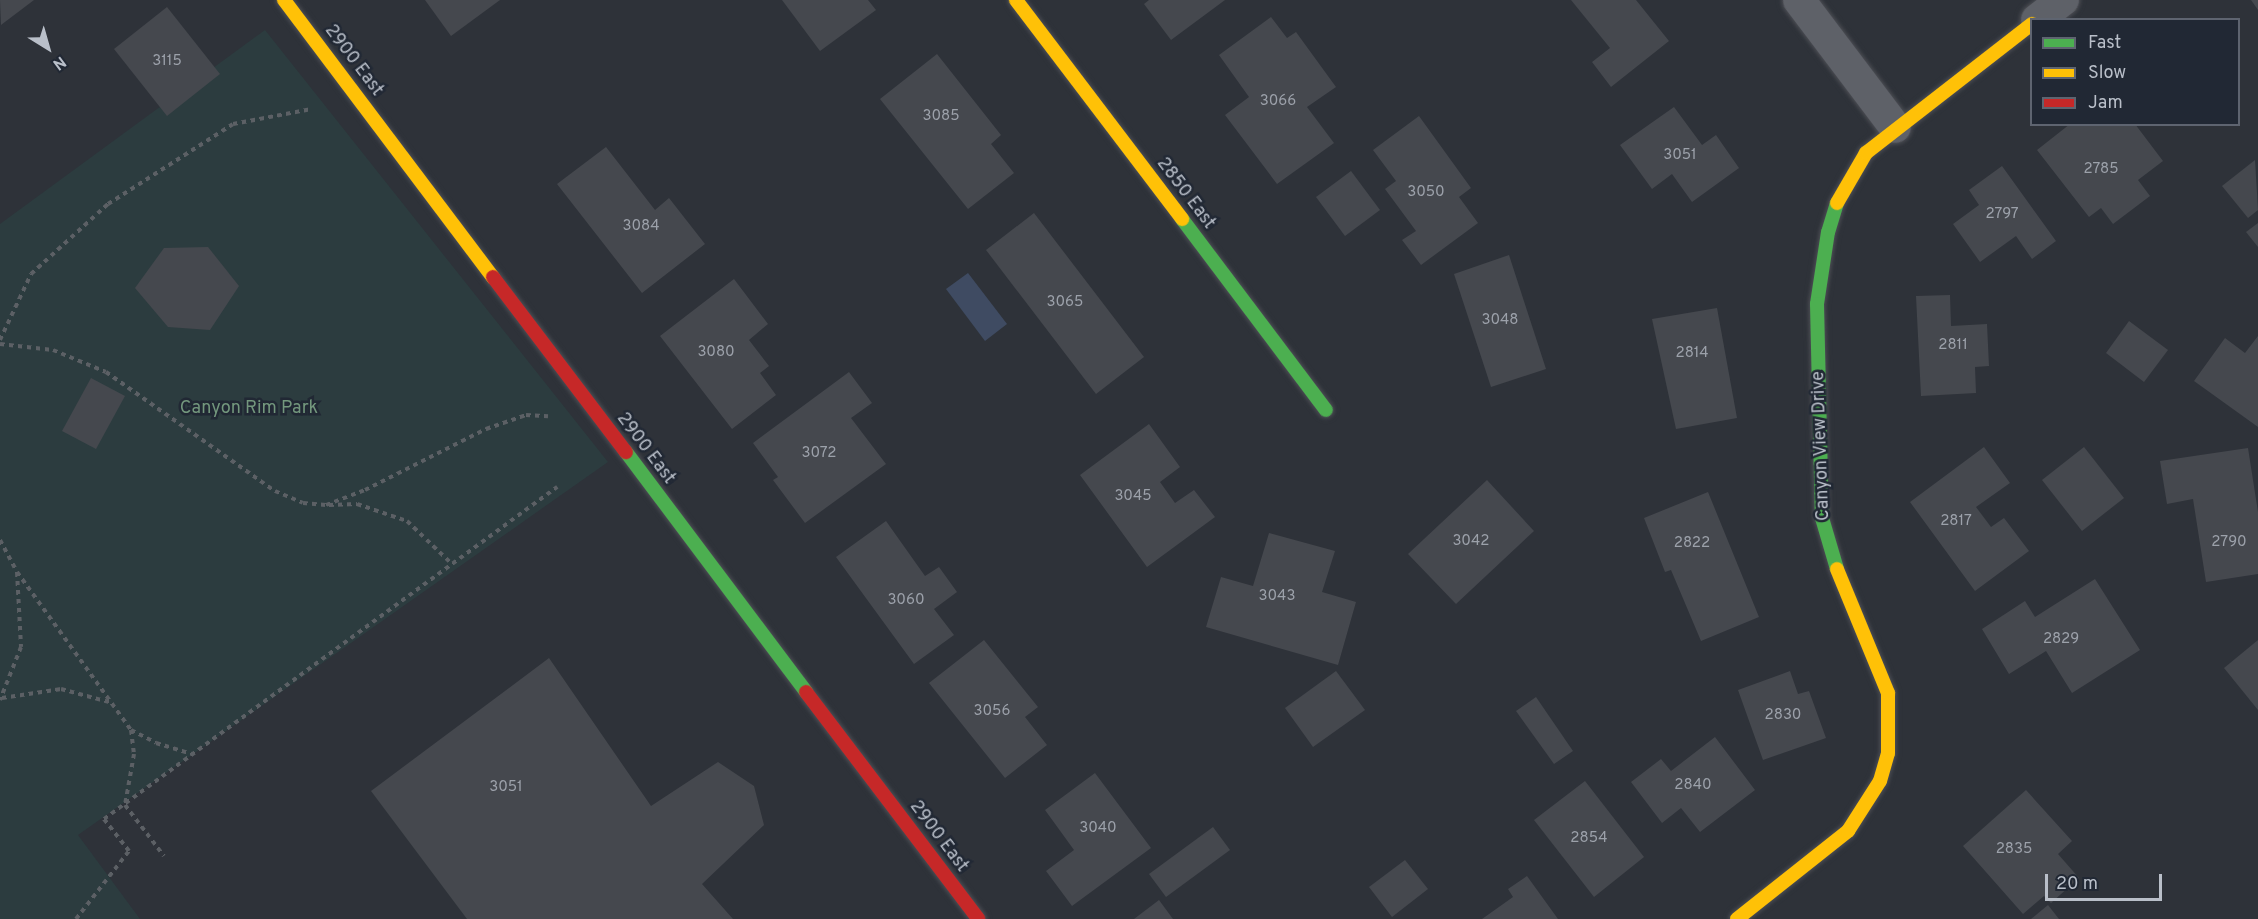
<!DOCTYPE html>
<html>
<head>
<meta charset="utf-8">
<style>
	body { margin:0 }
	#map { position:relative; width:2258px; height:919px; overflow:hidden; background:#2e3239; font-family:Overpass,sans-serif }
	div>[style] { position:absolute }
	.green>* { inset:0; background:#2c3c3f }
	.water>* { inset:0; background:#3f4b62 }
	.building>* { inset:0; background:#45484e }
	.path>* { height:4px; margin-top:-2px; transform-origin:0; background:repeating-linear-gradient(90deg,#5c6065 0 4.5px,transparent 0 9px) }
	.roads { filter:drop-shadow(0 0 2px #4c4e54) drop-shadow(0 0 2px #4c4e54) }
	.street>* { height:32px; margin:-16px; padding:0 16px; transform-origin:16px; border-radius:16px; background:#5e6168 }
	.fast>* { height:14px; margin:-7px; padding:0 7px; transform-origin:7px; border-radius:7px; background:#4caf50 }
	.slow>* { height:14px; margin:-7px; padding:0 7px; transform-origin:7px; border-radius:7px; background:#ffc107 }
	.jam>* { height:14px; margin:-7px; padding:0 7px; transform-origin:7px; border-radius:7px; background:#c62828 }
	span { translate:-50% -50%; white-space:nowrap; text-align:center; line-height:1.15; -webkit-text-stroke:5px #212834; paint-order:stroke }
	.number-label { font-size:15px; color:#9ca1aa }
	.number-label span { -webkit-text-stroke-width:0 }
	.street-label { font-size:18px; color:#b9bfc9 }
	.park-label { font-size:18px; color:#73977d }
	.legend { position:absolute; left:2030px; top:18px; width:210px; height:108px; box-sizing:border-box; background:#212834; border:2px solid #5e6470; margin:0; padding:8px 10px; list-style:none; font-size:18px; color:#b9bfc9 }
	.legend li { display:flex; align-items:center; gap:12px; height:30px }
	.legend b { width:30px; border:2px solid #5e6470 }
	.north { position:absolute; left:18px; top:18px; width:60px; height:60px; -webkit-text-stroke:4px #212834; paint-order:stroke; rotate:143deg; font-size:16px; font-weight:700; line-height:24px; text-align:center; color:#b9bfc9 }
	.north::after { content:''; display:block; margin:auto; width:21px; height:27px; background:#b9bfc9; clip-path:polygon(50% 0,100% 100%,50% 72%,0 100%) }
	.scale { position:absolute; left:2045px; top:874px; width:117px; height:27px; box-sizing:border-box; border:3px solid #b9bfc9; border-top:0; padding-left:8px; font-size:18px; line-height:21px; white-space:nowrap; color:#b9bfc9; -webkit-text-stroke:4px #212834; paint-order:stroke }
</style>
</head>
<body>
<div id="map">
	<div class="green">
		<div style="clip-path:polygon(265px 30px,608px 462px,78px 835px,140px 919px,0 919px,0 224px)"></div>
	</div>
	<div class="water">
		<div style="clip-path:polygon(968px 273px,1007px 324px,985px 341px,946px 289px)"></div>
	</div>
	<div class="building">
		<div style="clip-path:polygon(0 0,34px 0,1px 25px)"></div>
		<div style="clip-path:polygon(425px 0,500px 0,451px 36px)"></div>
		<div style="clip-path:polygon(782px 0,868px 0,876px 10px,820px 51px)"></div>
		<div style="clip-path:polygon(1149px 0,1225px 0,1171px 40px,1144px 4px)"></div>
		<div style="clip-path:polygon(1571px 0,1636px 0,1669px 41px,1611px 87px,1592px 62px,1610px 48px)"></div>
		<div style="clip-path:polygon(2251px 0,2258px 0,2258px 10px)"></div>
		<div style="clip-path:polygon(167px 7px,220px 74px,167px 116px,114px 49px)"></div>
		<div style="clip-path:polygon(1271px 17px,1287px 38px,1296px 32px,1336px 87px,1307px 107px,1334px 143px,1277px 184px,1225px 115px,1249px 97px,1219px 55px)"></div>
		<div style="clip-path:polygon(937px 54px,1001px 135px,991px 144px,1014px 173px,968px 209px,880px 99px)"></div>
		<div style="clip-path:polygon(1674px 107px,1702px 145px,1716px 135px,1739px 168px,1692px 202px,1672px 174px,1652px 189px,1620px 145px)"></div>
		<div style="clip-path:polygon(1419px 116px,1471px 188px,1459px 197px,1478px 223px,1421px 265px,1402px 240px,1416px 231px,1385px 189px,1396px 181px,1373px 150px)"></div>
		<div style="clip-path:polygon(2070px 124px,2135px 124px,2163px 161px,2138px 180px,2150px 196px,2113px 224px,2101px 208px,2089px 217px,2037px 150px)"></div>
		<div style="clip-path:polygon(606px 147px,655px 210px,669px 198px,705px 244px,642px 293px,557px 184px)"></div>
		<div style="clip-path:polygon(2255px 160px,2258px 210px,2248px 218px,2222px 186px)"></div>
		<div style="clip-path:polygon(2002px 166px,2056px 241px,2032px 259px,2016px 236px,1980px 262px,1953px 224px,1979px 205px,1969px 190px)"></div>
		<div style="clip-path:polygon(1351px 171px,1380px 210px,1345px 236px,1316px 197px)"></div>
		<div style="clip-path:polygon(1034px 213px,1144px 357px,1096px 394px,986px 250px)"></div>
		<div style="clip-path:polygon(2258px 223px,2258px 247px,2246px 232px)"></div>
		<div style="clip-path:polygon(208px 247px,239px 286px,210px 330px,168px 327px,135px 288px,164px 248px)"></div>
		<div style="clip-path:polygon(1509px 255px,1546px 369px,1491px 387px,1454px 274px)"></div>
		<div style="clip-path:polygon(734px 279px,768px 324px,749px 340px,769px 366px,760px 373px,776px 395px,732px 429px,660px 336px)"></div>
		<div style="clip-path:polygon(1950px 295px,1951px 326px,1987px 324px,1989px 366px,1975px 367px,1976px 393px,1921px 396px,1916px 296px)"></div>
		<div style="clip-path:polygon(1717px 308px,1737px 418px,1676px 429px,1652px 319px)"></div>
		<div style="clip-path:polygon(2129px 321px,2168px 350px,2144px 382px,2106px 353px)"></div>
		<div style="clip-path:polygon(2258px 336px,2258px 427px,2194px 381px,2225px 338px,2245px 353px)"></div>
		<div style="clip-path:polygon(849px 372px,872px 403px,851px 418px,886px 464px,805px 523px,773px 480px,778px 477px,753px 443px)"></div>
		<div style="clip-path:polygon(91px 378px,125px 396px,96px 449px,62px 431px)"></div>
		<div style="clip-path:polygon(1149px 424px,1180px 467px,1160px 482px,1175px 503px,1194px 490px,1215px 517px,1147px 567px,1080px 475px)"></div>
		<div style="clip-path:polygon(1984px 447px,2010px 483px,1976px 507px,1991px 527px,2004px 518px,2029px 551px,1975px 591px,1910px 502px)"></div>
		<div style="clip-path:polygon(2084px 447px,2124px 498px,2082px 531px,2042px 480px)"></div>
		<div style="clip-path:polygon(2248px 448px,2258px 512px,2258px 574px,2206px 582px,2193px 499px,2167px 504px,2160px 461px)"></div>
		<div style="clip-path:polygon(1487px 480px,1534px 531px,1456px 604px,1408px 554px)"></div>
		<div style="clip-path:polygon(1708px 492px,1759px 617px,1701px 641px,1671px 570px,1665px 572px,1644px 518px)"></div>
		<div style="clip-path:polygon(886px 521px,925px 576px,939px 567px,957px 592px,934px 609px,954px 635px,914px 664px,836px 557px)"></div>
		<div style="clip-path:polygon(1269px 533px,1335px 551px,1322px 592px,1356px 602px,1338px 665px,1206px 627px,1221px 577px,1253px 586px)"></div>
		<div style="clip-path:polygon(2095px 579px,2140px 650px,2072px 693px,2046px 651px,2009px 674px,1982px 629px,2025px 601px,2035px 617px)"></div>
		<div style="clip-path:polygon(984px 640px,1038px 707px,1025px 717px,1047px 745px,1005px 778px,929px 683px)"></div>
		<div style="clip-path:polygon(2258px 640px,2258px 710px,2224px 668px)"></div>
		<div style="clip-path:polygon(549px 658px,651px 806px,718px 762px,754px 786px,764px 825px,702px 884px,733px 919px,467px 919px,371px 791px)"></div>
		<div style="clip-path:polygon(1336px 671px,1365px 710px,1313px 747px,1285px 708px)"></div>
		<div style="clip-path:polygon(1790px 671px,1798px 694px,1809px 691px,1826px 738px,1763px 760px,1738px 690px)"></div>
		<div style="clip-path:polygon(1536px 697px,1573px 751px,1554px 764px,1516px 711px)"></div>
		<div style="clip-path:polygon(1715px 737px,1755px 790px,1700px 832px,1681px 808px,1662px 823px,1631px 782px,1661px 759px,1671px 771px)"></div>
		<div style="clip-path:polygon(1095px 773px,1151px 848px,1072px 906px,1046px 871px,1074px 850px,1045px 810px)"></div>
		<div style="clip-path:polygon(1585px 781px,1644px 857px,1594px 897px,1534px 820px)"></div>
		<div style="clip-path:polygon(2026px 790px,2072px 841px,2058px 854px,2079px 878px,2051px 903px,2044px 896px,2023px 914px,1963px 846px)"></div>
		<div style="clip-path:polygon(1213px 827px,1230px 850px,1166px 897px,1149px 874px)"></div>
		<div style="clip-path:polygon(1405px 860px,1428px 889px,1392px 917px,1369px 887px)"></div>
		<div style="clip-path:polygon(1527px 876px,1558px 919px,1482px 919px,1513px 897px,1508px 889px)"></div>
		<div style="clip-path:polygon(1159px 900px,1173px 919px,1134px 919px)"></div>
		<div style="clip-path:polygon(2048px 905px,2059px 919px,2031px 919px)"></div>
	</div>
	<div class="path">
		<div style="left:0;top:340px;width:73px;rotate:-64.8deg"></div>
		<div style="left:31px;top:274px;width:104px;rotate:-42.3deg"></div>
		<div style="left:108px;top:204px;width:148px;rotate:-32.6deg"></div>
		<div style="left:233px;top:124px;width:80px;rotate:-10.8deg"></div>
		<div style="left:0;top:344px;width:53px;rotate:6.5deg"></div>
		<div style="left:53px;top:350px;width:57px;rotate:22.5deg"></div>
		<div style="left:106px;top:372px;width:207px;rotate:35.2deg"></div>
		<div style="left:275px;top:491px;width:30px;rotate:23deg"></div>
		<div style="left:303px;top:503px;width:23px;rotate:5deg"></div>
		<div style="left:326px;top:505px;width:42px;rotate:-21deg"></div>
		<div style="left:365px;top:490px;width:136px;rotate:-26.8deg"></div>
		<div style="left:486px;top:429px;width:42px;rotate:-19.3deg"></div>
		<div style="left:526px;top:415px;width:22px;rotate:3deg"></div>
		<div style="left:329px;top:505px;width:28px;rotate:-2deg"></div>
		<div style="left:357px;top:504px;width:53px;rotate:18.8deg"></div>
		<div style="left:407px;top:521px;width:62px;rotate:43.7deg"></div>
		<div style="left:0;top:540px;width:36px;rotate:62deg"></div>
		<div style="left:17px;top:572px;width:75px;rotate:86.9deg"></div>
		<div style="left:21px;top:647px;width:57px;rotate:111.6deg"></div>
		<div style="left:17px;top:572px;width:195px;rotate:54.2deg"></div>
		<div style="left:131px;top:730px;width:24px;rotate:83deg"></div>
		<div style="left:134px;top:754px;width:52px;rotate:100deg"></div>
		<div style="left:125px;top:805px;width:64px;rotate:52.6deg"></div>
		<div style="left:2px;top:698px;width:60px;rotate:-8.7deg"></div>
		<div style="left:61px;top:689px;width:50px;rotate:15.2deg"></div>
		<div style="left:131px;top:730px;width:28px;rotate:27deg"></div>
		<div style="left:156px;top:743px;width:37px;rotate:17deg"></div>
		<div style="left:76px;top:919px;width:86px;rotate:-52.1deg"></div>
		<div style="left:129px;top:851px;width:41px;rotate:-128deg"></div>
		<div style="left:104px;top:819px;width:562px;rotate:-36.24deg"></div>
	</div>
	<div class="roads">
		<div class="street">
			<div style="left:1799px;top:0;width:159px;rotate:52.9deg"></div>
			<div style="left:2037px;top:20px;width:33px;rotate:-38deg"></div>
		</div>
		<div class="fast">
			<div style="left:1837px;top:203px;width:30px;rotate:107deg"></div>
			<div style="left:1828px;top:232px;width:73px;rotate:98.7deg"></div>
			<div style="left:1817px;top:304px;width:214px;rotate:88.7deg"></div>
			<div style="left:1822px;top:518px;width:53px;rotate:73.6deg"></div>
			<div style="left:1182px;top:219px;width:239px;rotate:53deg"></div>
			<div style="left:626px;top:452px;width:300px;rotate:53.1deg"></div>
		</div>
		<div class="slow">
			<div style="left:284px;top:0;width:347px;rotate:53deg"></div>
			<div style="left:1016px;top:0;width:275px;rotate:52.8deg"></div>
			<div style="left:1837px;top:203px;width:58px;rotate:-59.9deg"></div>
			<div style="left:1866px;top:153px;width:210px;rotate:-37.9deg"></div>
			<div style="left:1737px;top:919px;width:142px;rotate:-38.4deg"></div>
			<div style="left:1848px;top:831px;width:59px;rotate:-57.4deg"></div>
			<div style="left:1880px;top:781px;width:29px;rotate:-74deg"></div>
			<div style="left:1888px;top:753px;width:60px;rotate:-90deg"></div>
			<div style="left:1888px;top:693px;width:134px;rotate:-112.4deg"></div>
		</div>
		<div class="jam">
			<div style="left:493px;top:277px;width:220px;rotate:52.8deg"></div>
			<div style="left:806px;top:692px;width:285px;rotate:52.8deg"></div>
		</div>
	</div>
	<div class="number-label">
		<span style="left:167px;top:62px">3115</span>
		<span style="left:1278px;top:102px">3066</span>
		<span style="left:941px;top:117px">3085</span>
		<span style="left:1680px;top:156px">3051</span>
		<span style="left:2101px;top:170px">2785</span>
		<span style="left:1426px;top:193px">3050</span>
		<span style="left:2002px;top:215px">2797</span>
		<span style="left:641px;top:227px">3084</span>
		<span style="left:1065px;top:303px">3065</span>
		<span style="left:1500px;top:321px">3048</span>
		<span style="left:1953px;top:346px">2811</span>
		<span style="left:716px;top:353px">3080</span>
		<span style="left:1692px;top:354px">2814</span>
		<span style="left:819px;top:454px">3072</span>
		<span style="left:1133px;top:497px">3045</span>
		<span style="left:1956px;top:522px">2817</span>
		<span style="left:1471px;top:542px">3042</span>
		<span style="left:2229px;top:543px">2790</span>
		<span style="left:1692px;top:544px">2822</span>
		<span style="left:1277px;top:597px">3043</span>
		<span style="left:906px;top:601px">3060</span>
		<span style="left:2061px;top:640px">2829</span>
		<span style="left:992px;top:712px">3056</span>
		<span style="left:1783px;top:716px">2830</span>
		<span style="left:1693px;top:786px">2840</span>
		<span style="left:506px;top:788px">3051</span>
		<span style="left:1098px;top:829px">3040</span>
		<span style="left:1589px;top:839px">2854</span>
		<span style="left:2014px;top:850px">2835</span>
	</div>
	<div class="street-label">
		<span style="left:353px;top:61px;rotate:53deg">2900 East</span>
		<span style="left:1185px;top:194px;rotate:53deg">2850 East</span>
		<span style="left:1822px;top:446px;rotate:-92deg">Canyon View Drive</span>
		<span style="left:645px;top:449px;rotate:53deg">2900 East</span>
		<span style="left:938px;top:837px;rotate:53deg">2900 East</span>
	</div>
	<div class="park-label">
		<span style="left:249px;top:409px">Canyon Rim Park</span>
	</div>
	<ul class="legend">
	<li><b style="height:8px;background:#4caf50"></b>Fast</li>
	<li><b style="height:8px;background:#ffc107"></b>Slow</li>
	<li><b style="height:8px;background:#c62828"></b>Jam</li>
	</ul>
	<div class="north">N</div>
	<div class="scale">20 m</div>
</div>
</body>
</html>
